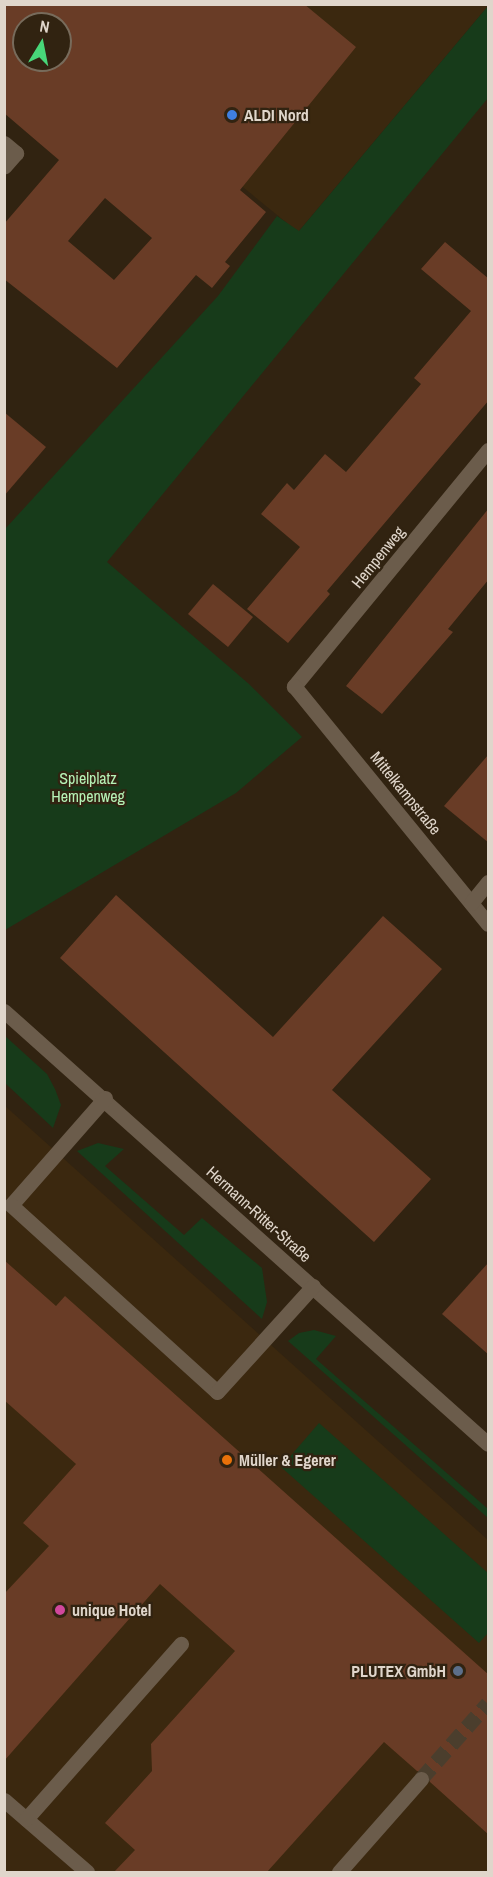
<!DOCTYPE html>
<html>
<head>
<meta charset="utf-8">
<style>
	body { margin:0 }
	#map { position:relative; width:493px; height:1877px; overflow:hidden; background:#312311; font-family:"Archivo Narrow",sans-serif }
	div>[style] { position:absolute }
	.built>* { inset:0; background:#3b280f }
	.green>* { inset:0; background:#173b1a }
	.building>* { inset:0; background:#693c26 }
	.minor-tunnel>* { height:15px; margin-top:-7.5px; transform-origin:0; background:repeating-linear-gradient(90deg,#4b3e2d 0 15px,transparent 0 23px) }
	.minor>* { height:15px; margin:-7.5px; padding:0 7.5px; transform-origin:7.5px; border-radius:7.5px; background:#6b5c4b }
	.dots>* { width:16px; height:16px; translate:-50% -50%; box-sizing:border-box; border:3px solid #312311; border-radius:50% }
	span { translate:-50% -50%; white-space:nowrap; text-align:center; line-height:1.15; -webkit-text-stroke:4.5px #312311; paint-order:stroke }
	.poi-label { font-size:16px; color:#e0d6cb; font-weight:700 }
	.left { translate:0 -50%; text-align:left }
	.right { translate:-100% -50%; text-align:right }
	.street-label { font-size:16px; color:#e0d6cb }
	.park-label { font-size:16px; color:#b5f2b6 }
	.frame { position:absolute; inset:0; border:6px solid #e0d6cb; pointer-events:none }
	.north { position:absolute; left:12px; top:12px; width:60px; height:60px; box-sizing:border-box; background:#312311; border:2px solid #776b5b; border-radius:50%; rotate:10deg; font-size:16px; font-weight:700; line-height:24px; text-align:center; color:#e0d6cb }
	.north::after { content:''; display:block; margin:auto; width:21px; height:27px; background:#48d779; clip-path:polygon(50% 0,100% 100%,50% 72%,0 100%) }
</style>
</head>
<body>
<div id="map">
	<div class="built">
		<div style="clip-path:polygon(46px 5px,488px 4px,488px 6px,298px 232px,60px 38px,60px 24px)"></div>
		<div style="clip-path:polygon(4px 1105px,488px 1540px,488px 1872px,5px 1872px)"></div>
	</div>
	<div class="green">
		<div style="clip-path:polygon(488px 6px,488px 98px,107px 562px,249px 684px,302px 737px,236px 793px,5px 930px,5px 529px,218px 296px,277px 216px,299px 231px)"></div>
		<div style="clip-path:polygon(4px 1035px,47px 1074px,55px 1089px,61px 1105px,53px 1128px,5px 1083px)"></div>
		<div style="clip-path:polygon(98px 1143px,124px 1149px,105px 1166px,184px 1235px,202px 1218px,262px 1268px,267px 1302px,262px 1319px,77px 1151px)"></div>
		<div style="clip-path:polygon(314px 1330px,336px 1336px,316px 1359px,488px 1509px,488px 1518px,288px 1341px,299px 1333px)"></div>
		<div style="clip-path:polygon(319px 1423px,488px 1573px,488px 1633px,479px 1643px,281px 1467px)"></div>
	</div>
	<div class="building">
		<div style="clip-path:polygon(evenodd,4px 4px,304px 4px,356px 47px,240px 190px,266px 212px,225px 262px,230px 266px,212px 288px,196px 275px,117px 368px,4px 279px,4px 224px,59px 160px,4px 113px,4px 4px,24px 24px,60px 24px,60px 60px,24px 60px,24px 24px,4px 4px,105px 198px,152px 238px,114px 280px,68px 241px,105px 198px)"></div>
		<div style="clip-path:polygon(445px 242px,489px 279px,489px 400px,327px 591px,330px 594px,288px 643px,247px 609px,300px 547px,261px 514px,287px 483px,294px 490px,325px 454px,346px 472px,421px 384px,414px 378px,471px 311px,421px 269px)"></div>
		<div style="clip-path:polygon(4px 412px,46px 447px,4px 496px)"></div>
		<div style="clip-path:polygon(489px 508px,489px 579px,448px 629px,453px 632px,382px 714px,346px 686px)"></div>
		<div style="clip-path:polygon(213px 584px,253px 617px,228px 647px,188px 614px)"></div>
		<div style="clip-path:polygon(489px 754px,489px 843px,444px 806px)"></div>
		<div style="clip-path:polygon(116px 895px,273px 1037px,383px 916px,442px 969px,332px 1090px,431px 1179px,374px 1242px,60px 958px)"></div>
		<div style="clip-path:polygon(4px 1260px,56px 1306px,65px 1296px,489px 1675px,489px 1835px,430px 1782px,428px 1772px,417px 1771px,384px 1742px,267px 1872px,114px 1872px,135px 1850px,105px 1823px,152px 1771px,151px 1744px,235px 1651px,160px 1584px,4px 1761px,4px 1594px,49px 1546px,23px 1523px,76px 1464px,4px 1400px)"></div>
		<div style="clip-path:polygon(489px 1262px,489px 1355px,442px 1314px)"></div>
	</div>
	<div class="minor-tunnel">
		<div style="left:421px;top:1779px;width:101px;rotate:-48.6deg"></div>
	</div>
	<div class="minor">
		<div style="left:4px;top:143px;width:16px;rotate:40deg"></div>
		<div style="left:16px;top:153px;width:18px;rotate:131deg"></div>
		<div style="left:488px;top:450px;width:306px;rotate:129.4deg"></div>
		<div style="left:294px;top:686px;width:307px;rotate:50.8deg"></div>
		<div style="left:471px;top:903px;width:27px;rotate:-51deg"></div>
		<div style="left:4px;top:1011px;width:649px;rotate:41.82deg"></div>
		<div style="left:105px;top:1098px;width:142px;rotate:131.3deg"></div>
		<div style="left:11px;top:1205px;width:278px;rotate:42.2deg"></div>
		<div style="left:217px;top:1392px;width:143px;rotate:-47.8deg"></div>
		<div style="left:4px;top:1800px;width:110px;rotate:40.9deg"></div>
		<div style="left:26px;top:1819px;width:234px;rotate:-48.5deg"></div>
		<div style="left:339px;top:1872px;width:124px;rotate:-48.6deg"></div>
	</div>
	<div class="dots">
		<div style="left:232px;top:115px;background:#3f7fe0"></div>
		<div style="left:227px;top:1460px;background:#e8710a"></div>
		<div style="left:60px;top:1610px;background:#d1479c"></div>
		<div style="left:458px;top:1671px;background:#5c6f8a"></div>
	</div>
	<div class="poi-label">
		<span class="left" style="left:244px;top:115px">ALDI Nord</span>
		<span class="left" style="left:239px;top:1460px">Müller &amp; Egerer</span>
		<span class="left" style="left:72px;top:1610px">unique Hotel</span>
		<span class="right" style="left:446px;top:1671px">PLUTEX GmbH</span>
	</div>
	<div class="street-label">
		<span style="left:378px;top:557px;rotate:-51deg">Hempenweg</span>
		<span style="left:406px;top:793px;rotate:51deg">Mittelkampstraße</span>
		<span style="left:259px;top:1214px;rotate:42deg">Hermann-Ritter-Straße</span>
	</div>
	<div class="park-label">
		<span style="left:88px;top:787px">Spielplatz<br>Hempenweg</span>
	</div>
	<div class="frame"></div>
	<div class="north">N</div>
</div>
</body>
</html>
